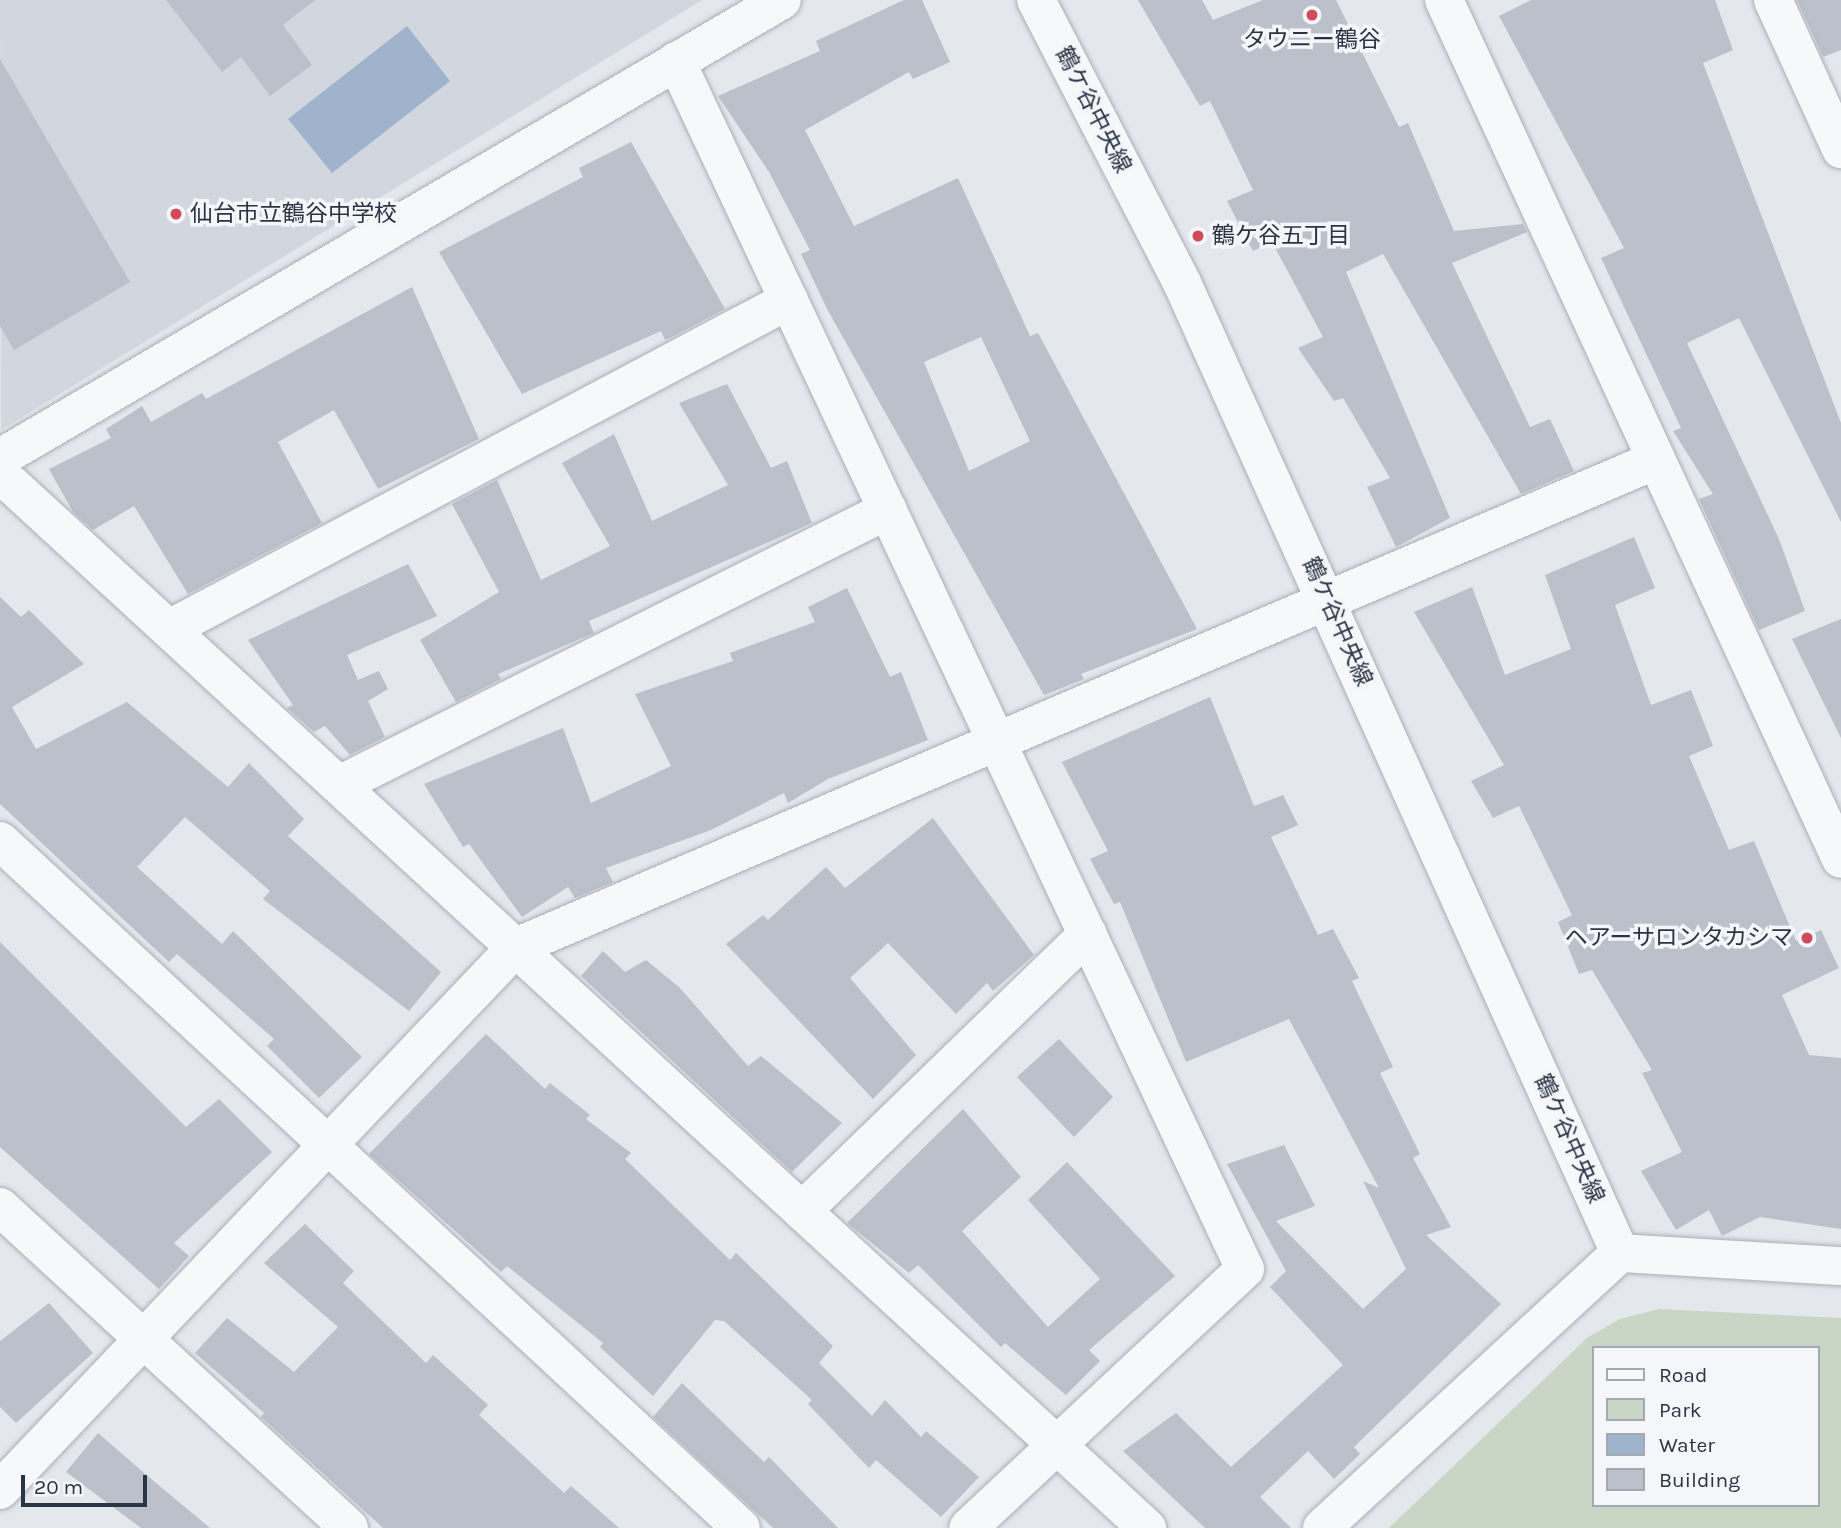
<!DOCTYPE html>
<html>
<head>
<meta charset="utf-8">
<style>
	body { margin:0 }
	#map { position:relative; width:1841px; height:1528px; overflow:hidden; background:#e4e7ec; font-family:Karla,"Noto Sans JP",sans-serif }
	div>[style] { position:absolute }
	.built>* { inset:0; background:#d2d6de }
	.green>* { inset:0; background:#c9d6c5 }
	.water>* { inset:0; background:#9fb4cc }
	.building>* { inset:0; background:#bbc0ca }
	.roads { filter:drop-shadow(0 0 2px #a9aeb7) drop-shadow(0 0 2px #a9aeb7) }
	.minor>* { height:38px; margin:-19px; padding:0 19px; transform-origin:19px; border-radius:19px; background:#f7f8fa }
	.dots>* { width:19px; height:19px; translate:-50% -50%; box-sizing:border-box; border:4px solid #f4f6f9; border-radius:50% }
	span { translate:-50% -50%; white-space:nowrap; text-align:center; line-height:1.15; -webkit-text-stroke:7px #f4f6f9; paint-order:stroke }
	.poi-label { font-size:23px; color:#2b3445 }
	.left { translate:0 -50%; text-align:left }
	.right { translate:-100% -50%; text-align:right }
	.street-label { font-size:23px; color:#2b3445 }
	.legend { position:absolute; left:1592px; top:1346px; width:228px; height:161px; box-sizing:border-box; background:#f4f6f9; border:2px solid #a4a8b1; margin:0; padding:9px 12px; list-style:none; font-size:21px; color:#2b3445 }
	.legend li { display:flex; align-items:center; gap:14px; height:35px }
	.legend b { width:35px; border:2px solid #a4a8b1 }
	.scale { position:absolute; left:21px; top:1475px; width:126px; height:32px; box-sizing:border-box; border:4px solid #2b3445; border-top:0; padding-left:9px; font-size:21px; line-height:24px; white-space:nowrap; color:#2b3445; -webkit-text-stroke:5px #f4f6f9; paint-order:stroke }
</style>
</head>
<body>
<div id="map">
	<div class="built">
		<div style="clip-path:polygon(0 0,702px 0,1px 430px)"></div>
	</div>
	<div class="green">
		<div style="clip-path:polygon(evenodd,1659px 1309px,1841px 1318px,1841px 1528px,1389px 1528px,1587px 1338px,1620px 1319px,1659px 1309px,1594px 1348px,1818px 1348px,1818px 1505px,1594px 1505px,1594px 1348px)"></div>
	</div>
	<div class="water">
		<div style="clip-path:polygon(407px 26px,450px 81px,332px 173px,288px 119px)"></div>
	</div>
	<div class="building">
		<div style="clip-path:polygon(166px 0,315px 0,283px 25px,312px 65px,270px 96px,241px 57px,222px 72px)"></div>
		<div style="clip-path:polygon(evenodd,904px 0,922px 0,950px 62px,913px 79px,909px 72px,805px 130px,854px 226px,958px 178px,1030px 336px,1038px 333px,1197px 629px,1081px 674px,1084px 679px,1044px 695px,827px 309px,801px 254px,810px 250px,769px 172px,718px 96px,820px 51px,816px 41px,904px 0,981px 337px,1030px 441px,969px 471px,924px 362px,981px 337px)"></div>
		<div style="clip-path:polygon(1138px 0,1202px 0,1213px 20px,1263px 0,1336px 0,1399px 127px,1408px 123px,1454px 231px,1523px 224px,1527px 232px,1452px 263px,1530px 427px,1550px 419px,1574px 471px,1521px 494px,1383px 254px,1346px 272px,1450px 518px,1396px 547px,1367px 487px,1390px 478px,1343px 398px,1334px 401px,1298px 348px,1323px 337px,1272px 242px,1253px 251px,1227px 201px,1253px 190px,1210px 101px,1200px 106px)"></div>
		<div style="clip-path:polygon(1531px 0,1715px 0,1733px 50px,1703px 63px,1841px 423px,1841px 522px,1739px 318px,1687px 343px,1779px 539px,1805px 611px,1759px 630px,1699px 499px,1713px 494px,1673px 431px,1681px 428px,1601px 258px,1624px 248px,1499px 16px)"></div>
		<div style="clip-path:polygon(1797px 0,1841px 0,1841px 50px,1823px 57px)"></div>
		<div style="clip-path:polygon(0 59px,130px 282px,14px 350px,0 326px)"></div>
		<div style="clip-path:polygon(631px 142px,725px 309px,674px 336px,665px 340px,661px 331px,522px 394px,439px 252px,583px 177px,579px 168px)"></div>
		<div style="clip-path:polygon(412px 287px,479px 439px,378px 489px,334px 410px,278px 442px,322px 523px,188px 594px,134px 506px,93px 530px,73px 512px,49px 469px,111px 438px,106px 429px,142px 406px,151px 422px,202px 393px,206px 399px)"></div>
		<div style="clip-path:polygon(727px 384px,771px 468px,787px 461px,812px 523px,589px 621px,594px 633px,498px 674px,501px 679px,456px 702px,420px 640px,499px 592px,452px 504px,497px 480px,541px 580px,610px 546px,562px 463px,614px 434px,652px 521px,728px 485px,679px 403px)"></div>
		<div style="clip-path:polygon(1634px 537px,1655px 588px,1615px 605px,1651px 705px,1691px 690px,1713px 746px,1689px 756px,1729px 850px,1754px 841px,1796px 941px,1821px 930px,1839px 968px,1782px 995px,1809px 1055px,1841px 1058px,1841px 1229px,1760px 1217px,1722px 1236px,1709px 1210px,1676px 1230px,1641px 1171px,1682px 1152px,1642px 1073px,1652px 1070px,1592px 970px,1579px 974px,1558px 922px,1572px 915px,1519px 806px,1493px 818px,1471px 781px,1504px 765px,1414px 612px,1472px 587px,1505px 675px,1571px 649px,1545px 575px)"></div>
		<div style="clip-path:polygon(408px 564px,437px 616px,347px 655px,358px 680px,379px 671px,388px 689px,368px 701px,385px 737px,350px 755px,325px 726px,314px 732px,287px 708px,293px 705px,248px 640px)"></div>
		<div style="clip-path:polygon(847px 588px,890px 677px,901px 672px,928px 740px,828px 779px,788px 803px,784px 793px,711px 830px,606px 868px,613px 882px,575px 898px,568px 887px,522px 917px,469px 844px,463px 847px,424px 784px,563px 728px,591px 803px,671px 766px,635px 694px,733px 661px,730px 653px,815px 622px,808px 607px)"></div>
		<div style="clip-path:polygon(0 597px,21px 617px,29px 610px,84px 664px,12px 707px,36px 749px,127px 702px,228px 787px,249px 763px,304px 819px,288px 836px,441px 972px,409px 1011px,263px 899px,270px 891px,185px 817px,137px 867px,222px 944px,233px 931px,362px 1057px,319px 1098px,267px 1046px,274px 1039px,177px 954px,169px 962px,0 804px)"></div>
		<div style="clip-path:polygon(1841px 619px,1841px 738px,1792px 639px)"></div>
		<div style="clip-path:polygon(1210px 697px,1254px 806px,1283px 795px,1298px 825px,1271px 837px,1318px 935px,1333px 929px,1359px 978px,1352px 981px,1393px 1067px,1380px 1073px,1420px 1154px,1413px 1158px,1451px 1227px,1426px 1235px,1501px 1304px,1354px 1447px,1360px 1454px,1334px 1479px,1308px 1451px,1260px 1497px,1291px 1528px,1205px 1528px,1123px 1451px,1176px 1413px,1231px 1467px,1343px 1365px,1270px 1287px,1286px 1271px,1227px 1164px,1284px 1145px,1315px 1206px,1276px 1221px,1363px 1309px,1406px 1269px,1363px 1181px,1379px 1188px,1289px 1019px,1186px 1062px,1120px 902px,1114px 904px,1090px 859px,1108px 851px,1062px 762px)"></div>
		<div style="clip-path:polygon(933px 818px,1034px 955px,993px 991px,987px 983px,956px 1014px,888px 943px,850px 978px,916px 1055px,873px 1099px,726px 944px,763px 915px,768px 920px,826px 867px,845px 888px)"></div>
		<div style="clip-path:polygon(0 942px,186px 1127px,219px 1099px,272px 1152px,174px 1243px,189px 1256px,159px 1289px,0 1147px)"></div>
		<div style="clip-path:polygon(603px 951px,625px 972px,646px 960px,680px 988px,748px 1066px,761px 1056px,842px 1123px,792px 1172px,581px 976px)"></div>
		<div style="clip-path:polygon(486px 1034px,545px 1089px,550px 1083px,590px 1115px,586px 1119px,631px 1153px,625px 1159px,730px 1260px,736px 1253px,833px 1346px,819px 1363px,872px 1416px,885px 1400px,921px 1437px,926px 1431px,979px 1477px,941px 1517px,876px 1460px,869px 1468px,808px 1404px,812px 1400px,724px 1321px,715px 1320px,653px 1396px,600px 1347px,603px 1343px,507px 1266px,501px 1272px,369px 1154px)"></div>
		<div style="clip-path:polygon(1059px 1039px,1113px 1097px,1074px 1137px,1017px 1077px)"></div>
		<div style="clip-path:polygon(963px 1109px,1021px 1177px,962px 1231px,1048px 1327px,1100px 1279px,1028px 1200px,1067px 1162px,1175px 1276px,1089px 1350px,1100px 1361px,1066px 1395px,1005px 1343px,1001px 1347px,918px 1265px,909px 1273px,847px 1223px)"></div>
		<div style="clip-path:polygon(305px 1224px,354px 1271px,343px 1283px,426px 1363px,433px 1355px,488px 1405px,479px 1415px,564px 1493px,571px 1486px,619px 1528px,383px 1528px,261px 1417px,264px 1413px,195px 1353px,227px 1318px,294px 1372px,338px 1327px,264px 1263px)"></div>
		<div style="clip-path:polygon(49px 1303px,93px 1353px,16px 1423px,0 1407px,0 1341px)"></div>
		<div style="clip-path:polygon(682px 1383px,764px 1462px,769px 1457px,838px 1528px,773px 1528px,653px 1417px)"></div>
		<div style="clip-path:polygon(98px 1433px,150px 1478px,210px 1528px,141px 1528px,66px 1472px)"></div>
	</div>
	<div class="roads">
		<div class="minor">
			<div style="left:1036px;top:0;width:318px;rotate:62.7deg"></div>
			<div style="left:1182px;top:283px;width:1064px;rotate:65.7deg"></div>
			<div style="left:1444px;top:0;width:946px;rotate:65.2deg"></div>
			<div style="left:1773px;top:0;width:164px;rotate:65.5deg"></div>
			<div style="left:676px;top:61px;width:1335px;rotate:64.78deg"></div>
			<div style="left:1245px;top:1269px;width:379px;rotate:136.9deg"></div>
			<div style="left:0;top:458px;width:906px;rotate:-30.36deg"></div>
			<div style="left:0;top:474px;width:1558px;rotate:42.58deg"></div>
			<div style="left:169px;top:629px;width:702px;rotate:-27.95deg"></div>
			<div style="left:339px;top:785px;width:614px;rotate:-26.61deg"></div>
			<div style="left:0;top:841px;width:1010px;rotate:42.83deg"></div>
			<div style="left:0;top:1207px;width:474px;rotate:42.6deg"></div>
			<div style="left:802px;top:1211px;width:398px;rotate:-44.1deg"></div>
			<div style="left:0;top:1490px;width:749px;rotate:-46.46deg"></div>
			<div style="left:516px;top:947px;width:1240px;rotate:-23.13deg"></div>
			<div style="left:1322px;top:1528px;width:405px;rotate:-42.7deg"></div>
			<div style="left:1620px;top:1253px;width:221px;rotate:3.4deg"></div>
		</div>
	</div>
	<div class="dots">
		<div style="left:1312px;top:15px;background:#d1495b"></div>
		<div style="left:176px;top:214px;background:#d1495b"></div>
		<div style="left:1198px;top:236px;background:#d1495b"></div>
		<div style="left:1807px;top:938px;background:#d1495b"></div>
	</div>
	<div class="poi-label">
		<span style="left:1312px;top:40px">タウニー鶴谷</span>
		<span class="left" style="left:190px;top:214px">仙台市立鶴谷中学校</span>
		<span class="left" style="left:1212px;top:236px">鶴ケ谷五丁目</span>
		<span class="right" style="left:1793px;top:938px">ヘアーサロンタカシマ</span>
	</div>
	<div class="street-label">
		<span style="left:1093px;top:110px;rotate:63deg">鶴ケ谷中央線</span>
		<span style="left:1337px;top:622px;rotate:66deg">鶴ケ谷中央線</span>
		<span style="left:1569px;top:1139px;rotate:66deg">鶴ケ谷中央線</span>
	</div>
	<ul class="legend">
	<li><b style="height:9px;background:#f7f8fa"></b>Road</li>
	<li><b style="height:19px;background:#c9d6c5"></b>Park</li>
	<li><b style="height:19px;background:#9fb4cc"></b>Water</li>
	<li><b style="height:19px;background:#bbc0ca"></b>Building</li>
	</ul>
	<div class="scale">20 m</div>
</div>
</body>
</html>
